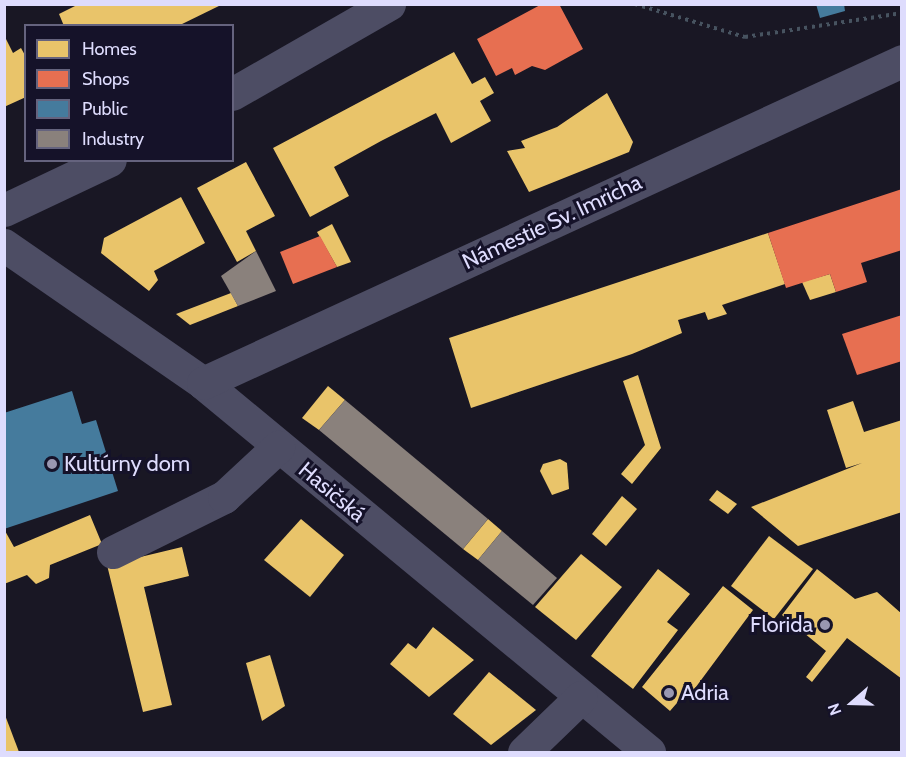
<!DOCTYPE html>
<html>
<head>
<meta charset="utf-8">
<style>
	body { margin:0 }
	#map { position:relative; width:906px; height:757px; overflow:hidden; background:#191724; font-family:Cabin,sans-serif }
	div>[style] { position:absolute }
	.homes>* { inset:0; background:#e9c46a }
	.shops>* { inset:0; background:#e76f51 }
	.public>* { inset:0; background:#457b9d }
	.industry>* { inset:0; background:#8a817c }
	.path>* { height:4px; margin-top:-2px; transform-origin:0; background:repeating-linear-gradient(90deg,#475360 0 3px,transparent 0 7.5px) }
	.minor>* { height:33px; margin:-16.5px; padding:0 16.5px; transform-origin:16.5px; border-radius:16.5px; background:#4d4d64 }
	.dots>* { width:16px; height:16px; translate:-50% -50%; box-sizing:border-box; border:3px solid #151229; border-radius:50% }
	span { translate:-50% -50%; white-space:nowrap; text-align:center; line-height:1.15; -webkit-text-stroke:6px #151229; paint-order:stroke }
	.street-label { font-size:22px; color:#dedcfd }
	.poi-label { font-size:22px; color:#dedcfd }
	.left { translate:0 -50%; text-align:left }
	.right { translate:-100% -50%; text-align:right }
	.frame { position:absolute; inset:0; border:6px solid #dedcfd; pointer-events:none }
	.legend { position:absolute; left:24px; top:24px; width:210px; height:138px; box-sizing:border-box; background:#151229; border:2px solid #65637e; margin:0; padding:8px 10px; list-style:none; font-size:18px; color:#dedcfd }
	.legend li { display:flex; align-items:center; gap:12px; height:30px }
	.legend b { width:30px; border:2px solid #65637e }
	.north { position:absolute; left:822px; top:673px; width:60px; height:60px; -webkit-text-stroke:4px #151229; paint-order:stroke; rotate:250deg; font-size:16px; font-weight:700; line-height:24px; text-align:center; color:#dedcfd }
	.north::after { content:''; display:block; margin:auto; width:21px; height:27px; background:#dedcfd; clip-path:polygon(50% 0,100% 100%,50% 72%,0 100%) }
</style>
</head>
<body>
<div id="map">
	<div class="homes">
		<div style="clip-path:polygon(79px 4px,223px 4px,178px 26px,64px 26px,59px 14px)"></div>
		<div style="clip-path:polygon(4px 35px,13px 53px,21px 48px,26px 57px,26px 97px,4px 107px)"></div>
		<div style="clip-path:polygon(454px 52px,472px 84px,485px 77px,494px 93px,480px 101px,491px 121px,451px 143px,436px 113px,381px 141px,334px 167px,349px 196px,310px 217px,273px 148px)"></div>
		<div style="clip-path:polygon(607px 93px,633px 142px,629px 152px,529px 192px,507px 151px,525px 148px,521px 141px,557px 127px)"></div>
		<div style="clip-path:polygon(246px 162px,275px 216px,246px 231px,256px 251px,237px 262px,197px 188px)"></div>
		<div style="clip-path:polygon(181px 197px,205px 243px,154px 271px,158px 280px,149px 291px,101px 253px,104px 238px)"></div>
		<div style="clip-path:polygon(332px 224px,351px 262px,337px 267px,317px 232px)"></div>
		<div style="clip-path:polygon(768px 233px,785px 284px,722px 305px,727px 314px,708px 320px,705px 312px,678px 320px,682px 333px,632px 354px,471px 408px,449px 338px)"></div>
		<div style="clip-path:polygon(830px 274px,836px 292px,810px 300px,802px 282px)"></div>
		<div style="clip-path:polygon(231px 293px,238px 306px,190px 325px,176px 314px)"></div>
		<div style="clip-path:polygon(638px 375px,661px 448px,632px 484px,621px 474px,645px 445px,623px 381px)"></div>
		<div style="clip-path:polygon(328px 386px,345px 400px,319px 430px,302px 418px)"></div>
		<div style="clip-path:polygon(853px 401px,864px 432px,902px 420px,902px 512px,798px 546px,751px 507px,862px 463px,846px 468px,827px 410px)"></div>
		<div style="clip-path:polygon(560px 459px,567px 463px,569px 489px,552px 495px,540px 471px,543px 464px)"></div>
		<div style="clip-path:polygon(717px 490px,737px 504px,728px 514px,709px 500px)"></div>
		<div style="clip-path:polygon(622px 496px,637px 509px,606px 546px,592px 534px)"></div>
		<div style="clip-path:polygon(90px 515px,102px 544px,50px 565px,49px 578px,36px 584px,27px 575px,4px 584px,4px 529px,14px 547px)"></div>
		<div style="clip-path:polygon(301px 519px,344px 555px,310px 597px,264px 560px)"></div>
		<div style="clip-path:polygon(488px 519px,502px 531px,478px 560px,463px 549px)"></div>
		<div style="clip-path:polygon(769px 536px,813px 569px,774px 619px,731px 586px)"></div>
		<div style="clip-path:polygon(182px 547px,189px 576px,144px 587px,172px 705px,143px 712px,107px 565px)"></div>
		<div style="clip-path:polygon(581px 554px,622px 587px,576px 640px,535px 607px)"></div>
		<div style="clip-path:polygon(658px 569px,690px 594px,667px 622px,678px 630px,633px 689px,591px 656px)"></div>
		<div style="clip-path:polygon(817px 569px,855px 599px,877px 592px,902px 614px,902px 679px,847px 638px,812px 682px,806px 677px,826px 651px,782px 615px)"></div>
		<div style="clip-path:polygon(723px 586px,753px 610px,687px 699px,683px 696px,670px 711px,642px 687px)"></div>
		<div style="clip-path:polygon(433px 627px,474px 660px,429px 697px,390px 664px,408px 643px,416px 649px)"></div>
		<div style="clip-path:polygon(270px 655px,285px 706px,262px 721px,246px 663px)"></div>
		<div style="clip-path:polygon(489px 672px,536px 710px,491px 745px,453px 714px)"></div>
		<div style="clip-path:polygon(4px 715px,5px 715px,19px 752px,4px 752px)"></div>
	</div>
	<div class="shops">
		<div style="clip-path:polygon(542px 4px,559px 4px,583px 49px,545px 70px,532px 66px,515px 75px,512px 68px,496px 76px,477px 39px)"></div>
		<div style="clip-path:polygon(902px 189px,902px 250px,861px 263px,867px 282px,836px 292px,830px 274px,786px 288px,768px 233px)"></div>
		<div style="clip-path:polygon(320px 236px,337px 267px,293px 284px,280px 252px)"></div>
		<div style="clip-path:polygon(902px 315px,902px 361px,857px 375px,842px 334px)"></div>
	</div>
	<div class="public">
		<div style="clip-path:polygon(816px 4px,844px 4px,845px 11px,820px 18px)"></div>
		<div style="clip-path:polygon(72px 391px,82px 424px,96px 420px,118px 491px,4px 529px,4px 413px)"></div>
	</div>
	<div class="industry">
		<div style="clip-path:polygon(256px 251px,276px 291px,238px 306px,221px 276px)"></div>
		<div style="clip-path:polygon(345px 400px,488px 519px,463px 549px,319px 430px)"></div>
		<div style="clip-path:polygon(502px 531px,557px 578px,533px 605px,478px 560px)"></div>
	</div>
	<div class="path">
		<div style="left:635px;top:4px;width:115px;rotate:16.7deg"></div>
		<div style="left:745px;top:37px;width:159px;rotate:-8.7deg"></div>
	</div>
	<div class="minor">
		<div style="left:232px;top:94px;width:181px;rotate:-29.8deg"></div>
		<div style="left:4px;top:210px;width:117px;rotate:-25.3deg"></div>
		<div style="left:4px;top:245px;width:242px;rotate:34.7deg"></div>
		<div style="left:203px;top:383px;width:579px;rotate:39.6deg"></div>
		<div style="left:203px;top:383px;width:770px;rotate:-24.73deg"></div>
		<div style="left:113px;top:552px;width:124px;rotate:-26.4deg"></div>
		<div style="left:224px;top:497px;width:74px;rotate:-42.8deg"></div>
		<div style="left:524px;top:752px;width:79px;rotate:-44deg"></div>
	</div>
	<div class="dots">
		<div style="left:52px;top:464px;background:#9997b1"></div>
		<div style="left:825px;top:625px;background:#9997b1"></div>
		<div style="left:669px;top:693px;background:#9997b1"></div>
	</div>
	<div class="street-label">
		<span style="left:552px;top:222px;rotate:-25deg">Námestie Sv. Imricha</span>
		<span style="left:332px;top:492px;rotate:40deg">Hasičská</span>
	</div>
	<div class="poi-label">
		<span class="left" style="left:64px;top:464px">Kultúrny dom</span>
		<span class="right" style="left:813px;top:625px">Florida</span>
		<span class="left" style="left:681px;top:693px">Adria</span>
	</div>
	<div class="frame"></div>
	<ul class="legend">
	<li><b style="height:16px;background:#e9c46a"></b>Homes</li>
	<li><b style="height:16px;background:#e76f51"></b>Shops</li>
	<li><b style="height:16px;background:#457b9d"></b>Public</li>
	<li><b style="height:16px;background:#8a817c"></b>Industry</li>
	</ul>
	<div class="north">N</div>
</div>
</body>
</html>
